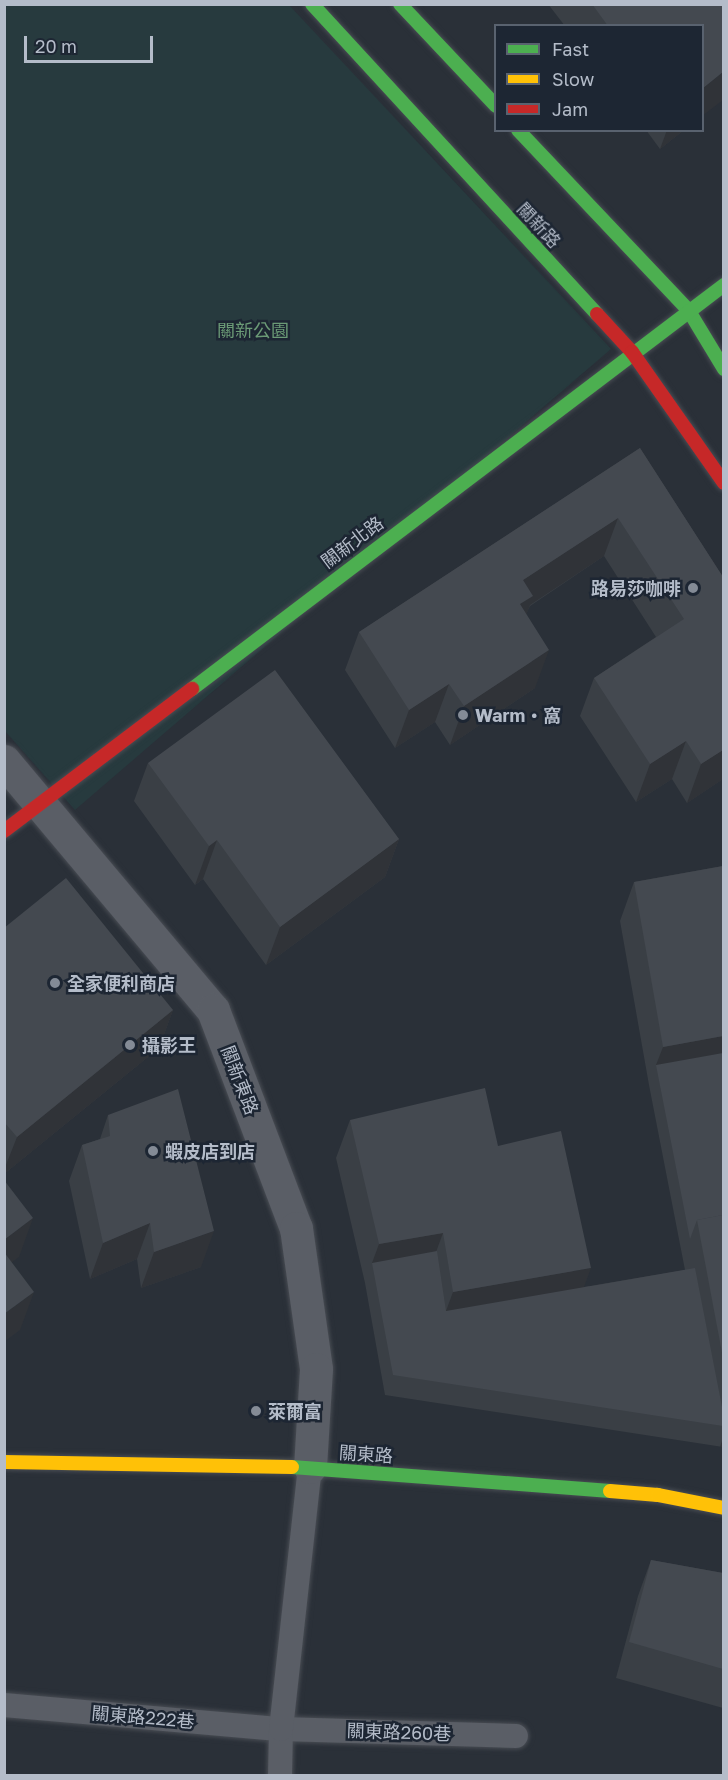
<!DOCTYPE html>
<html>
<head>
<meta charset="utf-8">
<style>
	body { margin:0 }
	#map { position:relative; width:728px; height:1780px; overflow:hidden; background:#2a3038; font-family:"Golos Text","Noto Sans TC",sans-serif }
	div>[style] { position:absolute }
	.green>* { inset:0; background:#273a3e }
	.roads { filter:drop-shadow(0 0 2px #484c53) drop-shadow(0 0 2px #484c53) }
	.lane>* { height:24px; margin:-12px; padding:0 12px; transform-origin:12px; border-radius:12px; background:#5a5e66 }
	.street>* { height:33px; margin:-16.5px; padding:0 16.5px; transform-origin:16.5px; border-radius:16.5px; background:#5a5e66 }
	.fast>* { height:14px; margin:-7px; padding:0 7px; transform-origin:7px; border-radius:7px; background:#4caf50 }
	.slow>* { height:14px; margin:-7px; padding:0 7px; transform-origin:7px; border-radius:7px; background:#ffc107 }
	.jam>* { height:14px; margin:-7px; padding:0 7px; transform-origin:7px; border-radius:7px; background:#c62828 }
	.wall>* { inset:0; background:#3a3f45 }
	.shaded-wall>* { inset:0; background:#303338 }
	.building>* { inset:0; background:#444950 }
	.dots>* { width:16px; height:16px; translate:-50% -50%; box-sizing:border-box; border:3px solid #1d2633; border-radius:50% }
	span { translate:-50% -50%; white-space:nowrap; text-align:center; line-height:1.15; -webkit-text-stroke:5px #1d2633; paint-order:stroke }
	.street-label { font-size:18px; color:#b4bcc9 }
	.park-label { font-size:18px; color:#6b9a76 }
	.poi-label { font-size:18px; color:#b4bcc9; font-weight:700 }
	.right { translate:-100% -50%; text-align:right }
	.left { translate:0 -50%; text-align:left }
	.frame { position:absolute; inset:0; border:6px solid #b4bcc9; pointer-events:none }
	.legend { position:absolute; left:494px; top:24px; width:210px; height:108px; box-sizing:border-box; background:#1d2633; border:2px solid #59626f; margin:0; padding:8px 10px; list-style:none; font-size:18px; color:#b4bcc9 }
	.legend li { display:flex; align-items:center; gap:12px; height:30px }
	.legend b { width:30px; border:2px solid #59626f }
	.scale { position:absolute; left:24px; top:36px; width:129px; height:27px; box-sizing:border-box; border:3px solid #b4bcc9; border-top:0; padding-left:8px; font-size:18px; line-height:21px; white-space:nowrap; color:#b4bcc9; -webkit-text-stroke:4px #1d2633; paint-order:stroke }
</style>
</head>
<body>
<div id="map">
	<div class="green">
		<div style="clip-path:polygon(4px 5px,289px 5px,611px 349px,75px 810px,5px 731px)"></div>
	</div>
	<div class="roads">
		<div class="lane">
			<div style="left:4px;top:1705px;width:278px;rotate:5deg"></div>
			<div style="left:281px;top:1729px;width:235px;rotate:1.7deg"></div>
			<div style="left:280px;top:1776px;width:47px;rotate:-88.8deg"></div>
			<div style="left:281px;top:1729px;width:264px;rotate:-83.7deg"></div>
		</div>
		<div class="street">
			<div style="left:4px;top:761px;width:325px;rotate:50deg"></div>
			<div style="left:213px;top:1010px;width:233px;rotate:69.2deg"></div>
			<div style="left:296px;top:1228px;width:142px;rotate:81.9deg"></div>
			<div style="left:316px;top:1369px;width:98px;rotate:93.5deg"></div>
		</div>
		<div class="fast">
			<div style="left:312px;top:4px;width:421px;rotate:47.4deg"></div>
			<div style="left:400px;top:4px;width:140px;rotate:46.7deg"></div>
			<div style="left:518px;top:130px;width:249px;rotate:46.6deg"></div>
			<div style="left:689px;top:311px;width:68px;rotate:58.9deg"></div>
			<div style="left:192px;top:689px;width:668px;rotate:-37.21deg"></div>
			<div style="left:292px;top:1467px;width:319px;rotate:4.3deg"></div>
		</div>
		<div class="slow">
			<div style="left:4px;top:1462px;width:288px;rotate:1deg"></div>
			<div style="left:610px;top:1491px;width:48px;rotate:4.8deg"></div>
			<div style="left:658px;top:1495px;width:67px;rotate:11.1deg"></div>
		</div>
		<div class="jam">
			<div style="left:597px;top:314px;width:52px;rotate:47.4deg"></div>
			<div style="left:632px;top:352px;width:160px;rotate:54.9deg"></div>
			<div style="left:4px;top:831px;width:236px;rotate:-37.1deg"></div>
		</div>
	</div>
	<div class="wall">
		<div style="clip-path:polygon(548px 4px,723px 4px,702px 26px,565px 26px)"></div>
		<div style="clip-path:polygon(646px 130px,684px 130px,660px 149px)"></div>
		<div style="clip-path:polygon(640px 448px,723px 577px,723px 779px,687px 803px,672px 779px,636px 802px,580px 716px,594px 678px,656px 637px,604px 556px,530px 606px,526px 614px,535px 688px,450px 745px,435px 722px,395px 748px,345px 670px,359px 632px)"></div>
		<div style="clip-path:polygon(148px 763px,399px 839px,385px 877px,266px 965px,203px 879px,195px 885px,134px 801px)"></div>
		<div style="clip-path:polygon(723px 866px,723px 1447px,385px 1395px,365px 1283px,336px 1158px,350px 1120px,498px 1146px,584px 1287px,685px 1270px,649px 1085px,620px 921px,634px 882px)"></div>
		<div style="clip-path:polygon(4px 928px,173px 1010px,159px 1048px,4px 1174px)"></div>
		<div style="clip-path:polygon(108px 1115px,201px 1267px,141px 1288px,137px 1259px,90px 1279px,69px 1181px,82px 1145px,100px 1139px)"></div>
		<div style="clip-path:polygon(651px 1560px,723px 1573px,723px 1708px,616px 1678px,638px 1596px)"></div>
	</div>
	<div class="shaded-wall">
		<div style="clip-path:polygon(723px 72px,723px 100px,702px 116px,702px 89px)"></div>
		<div style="clip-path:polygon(667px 130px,684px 130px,660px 149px)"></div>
		<div style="clip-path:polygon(618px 518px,604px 556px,530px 605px,519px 634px,506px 643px,523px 580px)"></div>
		<div style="clip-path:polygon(549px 650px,535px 688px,450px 745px,464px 706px)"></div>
		<div style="clip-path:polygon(449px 684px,435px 722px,395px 748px,409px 710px)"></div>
		<div style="clip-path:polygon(686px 741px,672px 779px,636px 802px,650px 764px)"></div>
		<div style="clip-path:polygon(723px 750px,723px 779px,687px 803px,701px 764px)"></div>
		<div style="clip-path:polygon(399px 839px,385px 877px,266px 965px,280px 927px)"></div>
		<div style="clip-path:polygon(217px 840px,203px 879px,195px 885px,209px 846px)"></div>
		<div style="clip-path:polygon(173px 1010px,159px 1048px,4px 1174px,4px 1170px,17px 1137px)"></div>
		<div style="clip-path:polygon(723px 1036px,723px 1072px,656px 1065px,663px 1047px)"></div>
		<div style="clip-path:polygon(33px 1218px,19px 1257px,4px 1268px,4px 1240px)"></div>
		<div style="clip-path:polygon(150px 1223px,137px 1259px,90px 1279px,103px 1243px)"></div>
		<div style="clip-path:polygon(214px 1231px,201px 1267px,141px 1288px,154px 1252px)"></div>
		<div style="clip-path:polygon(443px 1233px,429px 1271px,372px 1263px,379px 1244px)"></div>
		<div style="clip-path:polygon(591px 1268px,577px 1306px,439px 1330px,453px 1292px)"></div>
		<div style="clip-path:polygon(34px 1292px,20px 1330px,4px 1342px,4px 1314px)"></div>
		<div style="clip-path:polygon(723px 1438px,723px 1447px,720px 1447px)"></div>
	</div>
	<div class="building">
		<div style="clip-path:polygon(592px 4px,723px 4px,723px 72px,702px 89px,702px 26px,608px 26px)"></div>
		<div style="clip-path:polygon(640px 448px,723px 577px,723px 750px,701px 764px,686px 741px,650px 764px,594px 678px,684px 619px,618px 518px,523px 580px,533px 596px,520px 604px,549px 650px,464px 706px,449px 684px,409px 710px,359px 632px)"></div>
		<div style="clip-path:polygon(275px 670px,399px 839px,280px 927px,217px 840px,209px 846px,148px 763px)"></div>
		<div style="clip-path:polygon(723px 866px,723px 1036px,663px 1047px,634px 882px)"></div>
		<div style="clip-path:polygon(66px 878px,173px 1010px,17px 1137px,4px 1122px,4px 928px)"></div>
		<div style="clip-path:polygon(723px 1053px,723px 1215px,697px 1220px,690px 1239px,656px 1065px)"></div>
		<div style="clip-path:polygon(485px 1088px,498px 1146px,561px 1131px,591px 1268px,453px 1292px,443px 1233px,379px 1244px,350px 1120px)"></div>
		<div style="clip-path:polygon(178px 1089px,214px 1231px,154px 1252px,150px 1223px,103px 1243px,82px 1145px,110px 1136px,108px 1115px)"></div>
		<div style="clip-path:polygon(4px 1180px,33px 1218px,4px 1240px)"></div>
		<div style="clip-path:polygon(723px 1215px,723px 1358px,697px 1220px)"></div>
		<div style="clip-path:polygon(437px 1251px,446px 1311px,695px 1268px,723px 1412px,723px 1426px,393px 1375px,372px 1263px)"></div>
		<div style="clip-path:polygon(4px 1252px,34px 1292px,4px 1314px)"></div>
		<div style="clip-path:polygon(651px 1560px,723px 1573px,723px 1669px,629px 1642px)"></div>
	</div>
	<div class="dots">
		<div style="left:693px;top:588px;background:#848b96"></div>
		<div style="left:463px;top:715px;background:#848b96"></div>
		<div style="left:55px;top:983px;background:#848b96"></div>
		<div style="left:130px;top:1045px;background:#848b96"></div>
		<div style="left:153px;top:1151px;background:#848b96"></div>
		<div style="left:256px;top:1411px;background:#848b96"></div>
	</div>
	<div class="street-label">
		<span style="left:539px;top:225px;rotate:47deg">關新路</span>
		<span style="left:352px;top:542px;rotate:-37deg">關新北路</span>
		<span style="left:240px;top:1080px;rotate:69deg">關新東路</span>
		<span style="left:366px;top:1454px;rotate:4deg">關東路</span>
		<span style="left:143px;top:1717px;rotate:5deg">關東路222巷</span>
		<span style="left:399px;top:1732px;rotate:2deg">關東路260巷</span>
	</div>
	<div class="park-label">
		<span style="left:253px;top:330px">關新公園</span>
	</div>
	<div class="poi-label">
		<span class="right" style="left:681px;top:588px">路易莎咖啡</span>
		<span class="left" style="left:475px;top:715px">Warm・窩</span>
		<span class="left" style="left:67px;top:983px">全家便利商店</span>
		<span class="left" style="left:142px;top:1045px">攝影王</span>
		<span class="left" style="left:165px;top:1151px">蝦皮店到店</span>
		<span class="left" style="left:268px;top:1411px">萊爾富</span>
	</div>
	<div class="frame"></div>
	<ul class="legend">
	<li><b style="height:8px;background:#4caf50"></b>Fast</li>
	<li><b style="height:8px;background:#ffc107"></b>Slow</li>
	<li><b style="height:8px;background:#c62828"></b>Jam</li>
	</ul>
	<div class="scale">20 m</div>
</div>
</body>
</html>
